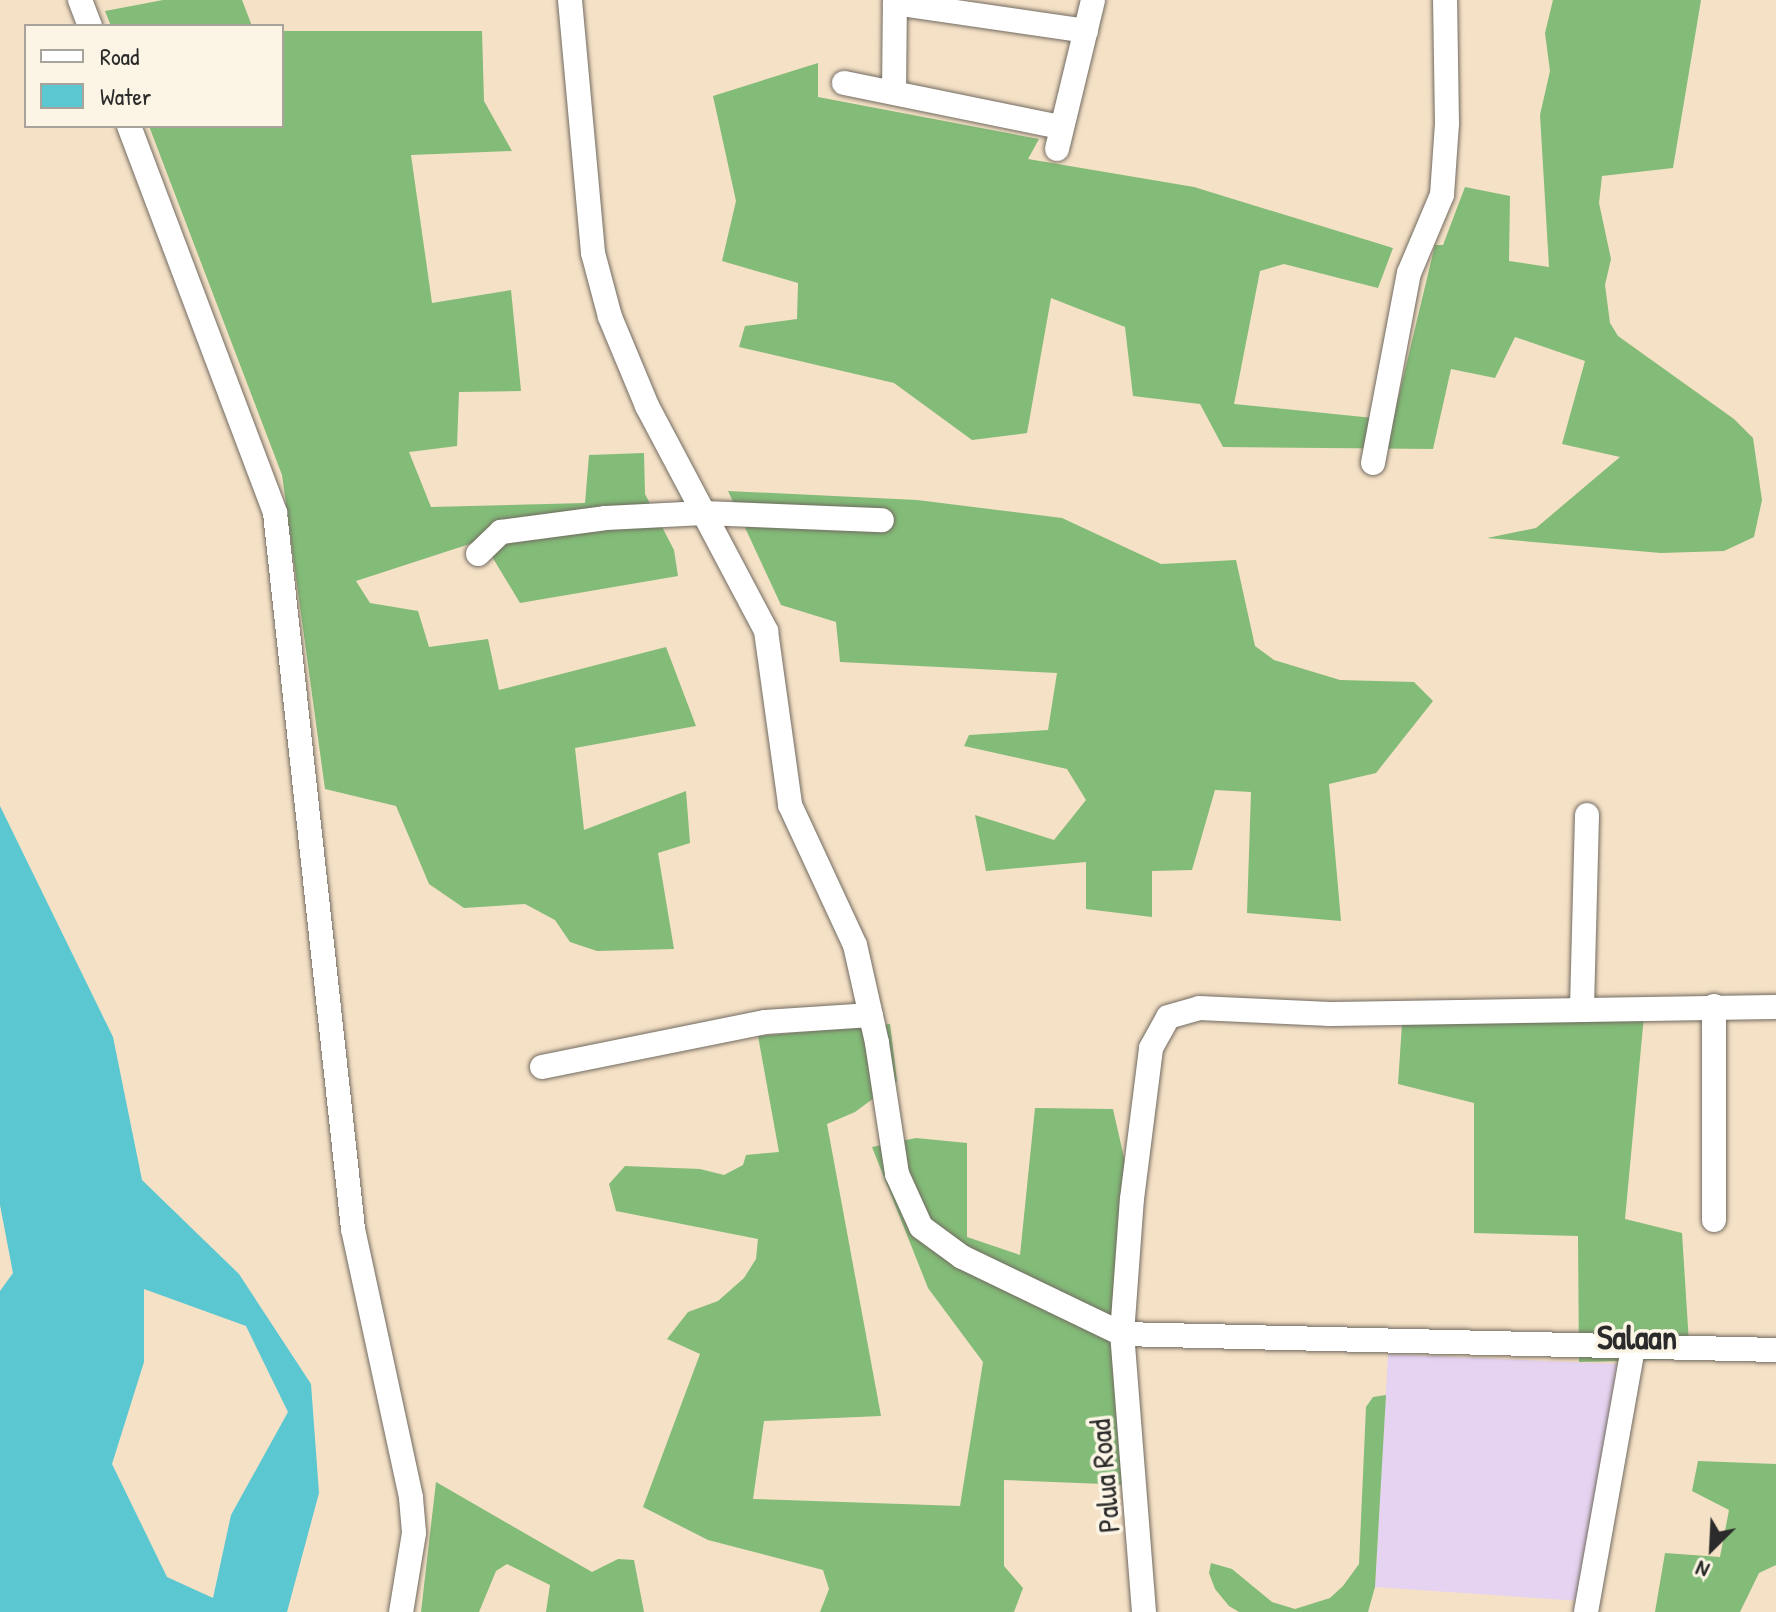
<!DOCTYPE html>
<html>
<head>
<meta charset="utf-8">
<style>
	body { margin:0 }
	#map { position:relative; width:1776px; height:1612px; overflow:hidden; background:#f5e1c6; font-family:"Patrick Hand",sans-serif }
	div>[style] { position:absolute }
	.built>* { inset:0; background:#e5d3f1 }
	.forest>* { inset:0; background:#83bb78 }
	.water>* { inset:0; background:#5ac7d1 }
	.roads { filter:drop-shadow(0 0 2px #726b61) drop-shadow(0 0 2px #726b61) }
	.minor>* { height:24px; margin:-12px; padding:0 12px; transform-origin:12px; border-radius:12px; background:#fff }
	span { translate:-50% -50%; white-space:nowrap; text-align:center; line-height:1.15; -webkit-text-stroke:7px #fcf5e5; paint-order:stroke }
	.street-label { font-size:30px; color:#2b2b2b }
	.quarter-label { font-size:34px; color:#2b2b2b; font-weight:700 }
	.legend { position:absolute; left:24px; top:24px; width:260px; height:104px; box-sizing:border-box; background:#fcf5e5; border:2px solid #a8a49b; margin:0; padding:10px 14px; list-style:none; font-size:24px; color:#2b2b2b }
	.legend li { display:flex; align-items:center; gap:16px; height:40px }
	.legend b { width:40px; border:2px solid #a8a49b }
	.north { position:absolute; left:1672px; top:1508px; width:80px; height:80px; -webkit-text-stroke:6px #fcf5e5; paint-order:stroke; rotate:204deg; font-size:22px; font-weight:700; line-height:32px; text-align:center; color:#2b2b2b }
	.north::after { content:''; display:block; margin:auto; width:28px; height:36px; background:#2b2b2b; clip-path:polygon(50% 0,100% 100%,50% 72%,0 100%) }
</style>
</head>
<body>
<div id="map">
	<div class="built">
		<div style="clip-path:polygon(1388px 1354px,1617px 1364px,1581px 1601px,1375px 1587px)"></div>
	</div>
	<div class="forest">
		<div style="clip-path:polygon(163px 0,242px 0,252px 26px,111px 26px,105px 11px)"></div>
		<div style="clip-path:polygon(1553px 0,1701px 0,1673px 168px,1602px 176px,1599px 203px,1611px 259px,1605px 285px,1610px 323px,1618px 336px,1734px 419px,1753px 438px,1762px 500px,1754px 537px,1724px 551px,1661px 553px,1487px 538px,1536px 528px,1620px 457px,1562px 444px,1585px 361px,1515px 337px,1495px 378px,1451px 369px,1433px 449px,1223px 447px,1200px 404px,1133px 396px,1125px 327px,1051px 298px,1027px 433px,972px 440px,894px 383px,739px 347px,745px 326px,797px 319px,798px 283px,722px 261px,736px 201px,713px 96px,818px 63px,818px 97px,1039px 139px,1028px 159px,1194px 187px,1393px 248px,1378px 288px,1284px 264px,1260px 271px,1234px 404px,1393px 420px,1435px 245px,1443px 245px,1465px 187px,1510px 196px,1509px 261px,1549px 267px,1540px 115px,1550px 71px,1545px 33px)"></div>
		<div style="clip-path:polygon(282px 31px,482px 31px,484px 101px,512px 151px,411px 155px,432px 303px,511px 290px,521px 391px,459px 392px,457px 446px,409px 452px,431px 507px,585px 503px,589px 455px,644px 453px,645px 494px,674px 550px,678px 576px,520px 603px,482px 540px,356px 581px,370px 603px,418px 611px,429px 647px,488px 639px,499px 690px,666px 647px,696px 726px,575px 748px,584px 830px,686px 791px,690px 843px,658px 853px,674px 949px,597px 951px,570px 942px,555px 920px,525px 904px,464px 908px,429px 884px,396px 806px,325px 789px,282px 475px,149px 126px,282px 126px)"></div>
		<div style="clip-path:polygon(728px 491px,917px 500px,1062px 518px,1161px 564px,1236px 560px,1255px 646px,1274px 660px,1340px 680px,1414px 682px,1433px 701px,1376px 773px,1329px 784px,1341px 921px,1247px 913px,1251px 792px,1215px 790px,1192px 870px,1152px 871px,1152px 917px,1086px 909px,1086px 862px,986px 871px,975px 815px,1054px 840px,1086px 800px,1067px 769px,964px 746px,969px 735px,1048px 730px,1057px 673px,840px 662px,836px 622px,781px 605px)"></div>
		<div style="clip-path:polygon(1645px 1005px,1625px 1219px,1682px 1233px,1690px 1359px,1579px 1362px,1578px 1236px,1474px 1233px,1474px 1103px,1398px 1084px,1403px 1009px)"></div>
		<div style="clip-path:polygon(890px 1024px,897px 1081px,855px 1112px,827px 1124px,881px 1416px,764px 1421px,753px 1499px,960px 1506px,983px 1362px,928px 1288px,872px 1147px,916px 1138px,967px 1143px,967px 1237px,1020px 1255px,1035px 1108px,1113px 1109px,1139px 1224px,1132px 1348px,1140px 1410px,1128px 1485px,1004px 1480px,1004px 1566px,1023px 1588px,1014px 1612px,820px 1612px,829px 1589px,823px 1570px,708px 1540px,643px 1507px,700px 1354px,667px 1339px,688px 1312px,718px 1301px,744px 1278px,756px 1259px,758px 1239px,616px 1211px,609px 1184px,625px 1166px,700px 1169px,724px 1175px,743px 1165px,746px 1155px,779px 1152px,758px 1036px)"></div>
		<div style="clip-path:polygon(1386px 1395px,1375px 1587px,1368px 1612px,1239px 1612px,1229px 1606px,1215px 1589px,1209px 1573px,1211px 1563px,1232px 1569px,1272px 1602px,1295px 1609px,1330px 1598px,1343px 1586px,1359px 1564px,1366px 1407px,1373px 1397px)"></div>
		<div style="clip-path:polygon(1698px 1461px,1776px 1464px,1776px 1565px,1759px 1573px,1740px 1612px,1655px 1612px,1665px 1553px,1720px 1557px,1729px 1510px,1692px 1491px)"></div>
		<div style="clip-path:polygon(436px 1482px,592px 1572px,618px 1559px,634px 1560px,644px 1612px,546px 1612px,550px 1585px,507px 1564px,496px 1571px,479px 1612px,421px 1612px)"></div>
	</div>
	<div class="water">
		<div style="clip-path:polygon(evenodd,0 806px,113px 1037px,142px 1180px,239px 1274px,311px 1384px,319px 1493px,287px 1612px,0 1612px,0 1291px,13px 1273px,0 1205px,0 806px,144px 1289px,246px 1326px,288px 1412px,231px 1515px,213px 1598px,167px 1577px,112px 1464px,144px 1362px,144px 1289px)"></div>
	</div>
	<div class="roads">
		<div class="minor">
			<div style="left:80px;top:0;width:28px;rotate:69deg"></div>
			<div style="left:570px;top:0;width:254px;rotate:84.8deg"></div>
			<div style="left:593px;top:253px;width:66px;rotate:75.1deg"></div>
			<div style="left:610px;top:317px;width:96px;rotate:67.4deg"></div>
			<div style="left:647px;top:406px;width:255px;rotate:62.1deg"></div>
			<div style="left:766px;top:631px;width:176px;rotate:82.1deg"></div>
			<div style="left:790px;top:805px;width:154px;rotate:65.1deg"></div>
			<div style="left:855px;top:945px;width:100px;rotate:77.3deg"></div>
			<div style="left:877px;top:1043px;width:133px;rotate:81.3deg"></div>
			<div style="left:897px;top:1174px;width:58px;rotate:65.6deg"></div>
			<div style="left:921px;top:1227px;width:51px;rotate:36.2deg"></div>
			<div style="left:962px;top:1257px;width:178px;rotate:25.7deg"></div>
			<div style="left:1122px;top:1334px;width:654px;rotate:1.4deg"></div>
			<div style="left:895px;top:3px;width:193px;rotate:8.3deg"></div>
			<div style="left:844px;top:83px;width:221px;rotate:11.5deg"></div>
			<div style="left:894px;top:92px;width:92px;rotate:-89.4deg"></div>
			<div style="left:129px;top:126px;width:414px;rotate:69.3deg"></div>
			<div style="left:275px;top:513px;width:720px;rotate:83.78deg"></div>
			<div style="left:353px;top:1229px;width:275px;rotate:77.8deg"></div>
			<div style="left:411px;top:1498px;width:35px;rotate:85deg"></div>
			<div style="left:414px;top:1533px;width:80px;rotate:99.3deg"></div>
			<div style="left:1057px;top:149px;width:153px;rotate:-76.4deg"></div>
			<div style="left:1373px;top:463px;width:193px;rotate:-79.3deg"></div>
			<div style="left:1409px;top:273px;width:85px;rotate:-67.1deg"></div>
			<div style="left:1442px;top:195px;width:71px;rotate:-86deg"></div>
			<div style="left:1447px;top:124px;width:124px;rotate:-90.9deg"></div>
			<div style="left:478px;top:554px;width:32px;rotate:-44deg"></div>
			<div style="left:501px;top:532px;width:106px;rotate:-7.6deg"></div>
			<div style="left:606px;top:518px;width:98px;rotate:-2.9deg"></div>
			<div style="left:704px;top:513px;width:178px;rotate:2.3deg"></div>
			<div style="left:1714px;top:1006px;width:214px;rotate:90deg"></div>
			<div style="left:1582px;top:1007px;width:192px;rotate:-88.5deg"></div>
			<div style="left:542px;top:1067px;width:227px;rotate:-11.4deg"></div>
			<div style="left:765px;top:1022px;width:106px;rotate:-3.8deg"></div>
			<div style="left:1144px;top:1612px;width:279px;rotate:-94.5deg"></div>
			<div style="left:1122px;top:1334px;width:135px;rotate:-85.8deg"></div>
			<div style="left:1132px;top:1199px;width:152px;rotate:-82.8deg"></div>
			<div style="left:1151px;top:1048px;width:35px;rotate:-61deg"></div>
			<div style="left:1168px;top:1017px;width:32px;rotate:-16deg"></div>
			<div style="left:1199px;top:1008px;width:131px;rotate:2.6deg"></div>
			<div style="left:1330px;top:1014px;width:446px;rotate:-0.9deg"></div>
			<div style="left:1586px;top:1612px;width:269px;rotate:-79.9deg"></div>
		</div>
	</div>
	<div class="street-label">
		<span style="left:1104px;top:1476px;rotate:-95deg">Palua Road</span>
	</div>
	<div class="quarter-label">
		<span style="left:1637px;top:1338px">Salaan</span>
	</div>
	<ul class="legend">
	<li><b style="height:10px;background:#fff"></b>Road</li>
	<li><b style="height:22px;background:#5ac7d1"></b>Water</li>
	</ul>
	<div class="north">N</div>
</div>
</body>
</html>
